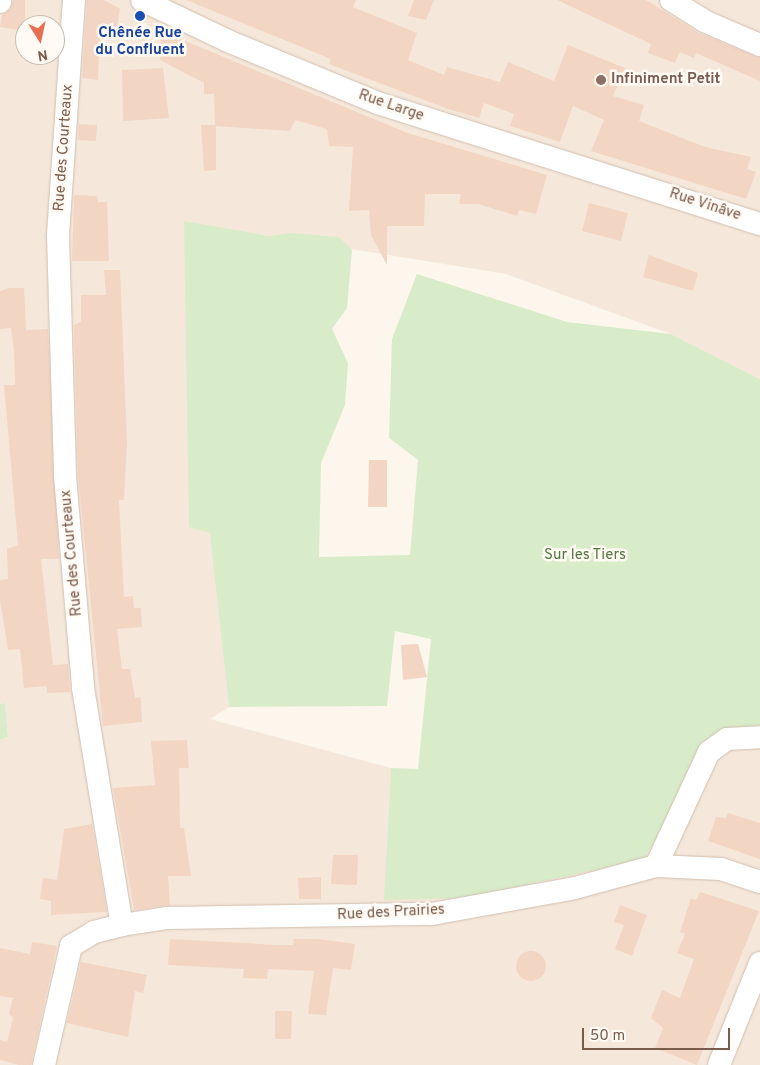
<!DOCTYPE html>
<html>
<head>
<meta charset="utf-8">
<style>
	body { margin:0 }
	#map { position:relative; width:760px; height:1065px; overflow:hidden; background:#fdf6ec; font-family:Overpass,sans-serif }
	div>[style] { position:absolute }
	.residential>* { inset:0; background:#f5e8da }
	.green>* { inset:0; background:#d8ecc9 }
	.building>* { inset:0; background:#f3d5c3 }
	.round { border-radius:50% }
	.roads { filter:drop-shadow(0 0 1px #d1beb0) drop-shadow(0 0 1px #d1beb0) }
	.street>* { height:22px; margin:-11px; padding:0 11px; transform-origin:11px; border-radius:11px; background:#fff }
	.dots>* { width:14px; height:14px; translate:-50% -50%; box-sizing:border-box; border:2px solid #fffaf3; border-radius:50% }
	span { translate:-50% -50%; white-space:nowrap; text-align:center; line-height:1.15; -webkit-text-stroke:5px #fffaf3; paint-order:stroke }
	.transit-label { font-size:15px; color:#164399; font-weight:700 }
	.education-label { font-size:15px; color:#785e54; font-weight:700 }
	.left { translate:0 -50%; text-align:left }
	.street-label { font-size:15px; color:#7a5c4d }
	.park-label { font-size:15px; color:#537a41 }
	.north { position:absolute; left:15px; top:15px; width:50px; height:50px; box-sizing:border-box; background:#fffaf3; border:1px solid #cabbb1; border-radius:50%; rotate:170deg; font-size:14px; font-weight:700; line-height:20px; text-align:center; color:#7a5c4d }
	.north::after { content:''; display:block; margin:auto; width:18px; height:22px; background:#e76f51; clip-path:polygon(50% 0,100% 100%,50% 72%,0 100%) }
	.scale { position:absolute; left:582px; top:1028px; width:148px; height:22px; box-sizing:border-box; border:2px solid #7a5c4d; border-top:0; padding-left:6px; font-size:15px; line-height:18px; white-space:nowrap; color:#7a5c4d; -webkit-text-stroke:4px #fffaf3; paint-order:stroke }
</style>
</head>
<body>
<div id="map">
	<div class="residential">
		<div style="clip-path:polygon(evenodd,0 0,760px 0,760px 379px,671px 334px,506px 274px,184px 222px,229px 707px,210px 719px,391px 768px,385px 900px,702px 751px,760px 731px,760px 1065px,0 1065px,0 740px,8px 737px,5px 703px,0 704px,0 0,25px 25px,55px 25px,55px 55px,25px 55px,25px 25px)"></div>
	</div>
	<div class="green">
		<div style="clip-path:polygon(184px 221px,270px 236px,291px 233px,339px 237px,352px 250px,347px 308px,332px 329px,348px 363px,345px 405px,321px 463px,319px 557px,410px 555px,418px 460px,389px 438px,392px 339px,417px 274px,567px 322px,671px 334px,760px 379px,760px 731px,728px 733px,642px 860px,464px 898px,384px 900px,391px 768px,418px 769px,431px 639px,395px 631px,387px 706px,229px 707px,210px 533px,189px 527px)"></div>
		<div style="clip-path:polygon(5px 703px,8px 737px,0 740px,0 704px)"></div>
	</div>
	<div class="building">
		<div style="clip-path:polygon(13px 0,25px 0,25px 31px,0 27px,2px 15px,11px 9px)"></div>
		<div style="clip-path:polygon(87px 0,104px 0,120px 9px,116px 33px,100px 31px,98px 80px,82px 78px)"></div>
		<div style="clip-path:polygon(186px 0,356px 0,353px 7px,417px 33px,408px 60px,444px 75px,447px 67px,500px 82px,508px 62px,554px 81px,568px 45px,625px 68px,613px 96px,644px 105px,639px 121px,705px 147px,751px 157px,747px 169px,756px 172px,746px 199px,591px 151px,604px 120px,573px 106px,560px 142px,510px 126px,514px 114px,484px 103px,479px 118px,448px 109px,329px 64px,331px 59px)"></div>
		<div style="clip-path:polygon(414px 0,434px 0,426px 20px,408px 16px)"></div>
		<div style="clip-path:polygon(557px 0,646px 0,699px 33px,760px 58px,760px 81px,696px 53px,694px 58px,680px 52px,675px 63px,648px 53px,651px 44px)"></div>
		<div style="clip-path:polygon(55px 24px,59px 25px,57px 54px,55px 54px)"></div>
		<div style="clip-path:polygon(161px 31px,408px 133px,547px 175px,536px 214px,519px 210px,517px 216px,478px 204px,459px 204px,461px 194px,425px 194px,424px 226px,387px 226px,387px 265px,371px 235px,369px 210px,349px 211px,353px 147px,329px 146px,327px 129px,295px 120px,290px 131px,216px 126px,216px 170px,204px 171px,201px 125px,215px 125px,214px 94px,204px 94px,204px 83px,160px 60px)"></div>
		<div style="clip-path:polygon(163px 68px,169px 118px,123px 121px,122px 70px)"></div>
		<div style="clip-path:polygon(79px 124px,97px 125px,96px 141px,78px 140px)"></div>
		<div style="clip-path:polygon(74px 195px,97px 196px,98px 202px,107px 202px,109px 261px,72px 261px)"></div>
		<div style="clip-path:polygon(589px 203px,628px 213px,621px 241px,582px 231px)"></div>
		<div style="clip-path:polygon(649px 255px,698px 273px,693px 291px,643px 277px)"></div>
		<div style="clip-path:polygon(104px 270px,120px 270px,127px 441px,124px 500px,119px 500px,124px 597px,133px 596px,134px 608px,141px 608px,142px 627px,117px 629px,122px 669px,130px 669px,135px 698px,141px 697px,142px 722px,103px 726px,78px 475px,74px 325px,81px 322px,81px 295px,106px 295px)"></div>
		<div style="clip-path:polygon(9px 288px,24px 288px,26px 330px,48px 329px,59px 559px,41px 559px,53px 665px,68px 664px,70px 692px,47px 693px,47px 686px,24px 688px,20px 649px,8px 650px,0 600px,0 580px,8px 579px,7px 549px,18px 545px,4px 385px,15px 385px,14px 352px,11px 328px,0 329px,0 291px)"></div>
		<div style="clip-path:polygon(369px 460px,387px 460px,387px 507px,368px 507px)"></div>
		<div style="clip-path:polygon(418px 644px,427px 677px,403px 680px,401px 645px)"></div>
		<div style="clip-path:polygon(187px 740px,189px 768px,179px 768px,180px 828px,184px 828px,191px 876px,168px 876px,170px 905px,134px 910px,113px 788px,155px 785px,151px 741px)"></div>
		<div style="clip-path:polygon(728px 813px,760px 823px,760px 859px,708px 841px,716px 817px,726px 818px)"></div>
		<div style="clip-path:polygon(92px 824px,107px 912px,51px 915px,51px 901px,40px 899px,43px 878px,57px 880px,64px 829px)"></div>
		<div style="clip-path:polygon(333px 855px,358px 855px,357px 885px,331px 884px)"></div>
		<div style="clip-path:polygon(321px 877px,321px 899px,299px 899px,298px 878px)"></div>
		<div style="clip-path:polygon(700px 892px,759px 911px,697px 1065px,655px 1048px,663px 1028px,651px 1018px,662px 990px,680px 998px,694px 959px,677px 953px,685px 934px,680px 932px,691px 898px,696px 900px)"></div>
		<div style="clip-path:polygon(620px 905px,647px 915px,632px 956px,615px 949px,624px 925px,614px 922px)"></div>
		<div style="clip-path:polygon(170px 939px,278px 945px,293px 945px,294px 939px,318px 939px,355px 944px,351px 970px,333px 968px,326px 1015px,308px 1014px,314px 971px,268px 969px,267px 979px,243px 978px,244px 969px,168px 965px)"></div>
		<div style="clip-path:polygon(32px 942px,57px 946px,31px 1065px,19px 1065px,0 1060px,0 1040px,7px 1042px,13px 1018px,9px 1013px,13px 998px,0 996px,0 948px,30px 954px)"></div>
		<div class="round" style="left:516px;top:951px;width:30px;height:30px"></div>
		<div style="clip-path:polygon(81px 962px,147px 975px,143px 993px,135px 991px,128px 1037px,67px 1023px)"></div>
		<div style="clip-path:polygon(275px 1011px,292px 1011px,291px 1039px,275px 1039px)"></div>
	</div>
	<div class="roads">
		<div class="street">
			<div style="left:74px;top:0;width:237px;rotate:93.9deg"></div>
			<div style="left:58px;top:236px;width:240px;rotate:88.3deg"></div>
			<div style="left:65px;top:476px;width:213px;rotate:85.1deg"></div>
			<div style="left:83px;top:688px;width:240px;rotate:80.7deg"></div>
			<div style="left:142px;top:0;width:95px;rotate:25.5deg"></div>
			<div style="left:228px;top:41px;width:162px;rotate:22.5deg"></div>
			<div style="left:378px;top:103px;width:401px;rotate:17.6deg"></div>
			<div style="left:671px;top:0;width:39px;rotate:32deg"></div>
			<div style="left:704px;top:21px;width:61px;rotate:23.2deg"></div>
			<div style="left:0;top:2px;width:2px;rotate:-90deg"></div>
			<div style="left:656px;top:866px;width:126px;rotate:-65.1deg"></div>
			<div style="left:709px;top:752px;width:22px;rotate:-36deg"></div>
			<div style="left:727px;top:739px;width:33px;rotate:-3deg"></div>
			<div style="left:44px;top:1065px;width:122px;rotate:-77.2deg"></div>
			<div style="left:71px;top:946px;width:27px;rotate:-31deg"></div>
			<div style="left:94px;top:932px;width:29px;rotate:-14deg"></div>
			<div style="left:122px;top:925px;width:46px;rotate:-8.8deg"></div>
			<div style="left:167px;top:918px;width:265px;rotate:-0.9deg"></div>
			<div style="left:432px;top:914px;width:145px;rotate:-10.3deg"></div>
			<div style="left:575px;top:888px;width:84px;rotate:-15.2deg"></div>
			<div style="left:656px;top:866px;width:65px;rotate:2.6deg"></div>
			<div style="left:721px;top:869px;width:41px;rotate:18.4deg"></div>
			<div style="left:719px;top:1065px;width:110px;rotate:-68.1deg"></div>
		</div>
	</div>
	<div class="dots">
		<div style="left:140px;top:16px;background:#1a4fb4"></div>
		<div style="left:601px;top:80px;background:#8d6e63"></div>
	</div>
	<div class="transit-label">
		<span style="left:140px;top:42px">Chênée Rue<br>du Confluent</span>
	</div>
	<div class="education-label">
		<span class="left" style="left:611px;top:80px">Infiniment Petit</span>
	</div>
	<div class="street-label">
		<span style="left:391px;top:106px;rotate:19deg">Rue Large</span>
		<span style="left:64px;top:148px;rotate:-86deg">Rue des Courteaux</span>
		<span style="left:705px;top:205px;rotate:18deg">Rue Vinâve</span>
		<span style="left:72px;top:553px;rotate:-95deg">Rue des Courteaux</span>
		<span style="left:391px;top:913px;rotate:-3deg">Rue des Prairies</span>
	</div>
	<div class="park-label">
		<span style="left:585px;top:556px">Sur les Tiers</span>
	</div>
	<div class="north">N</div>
	<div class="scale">50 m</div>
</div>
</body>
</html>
